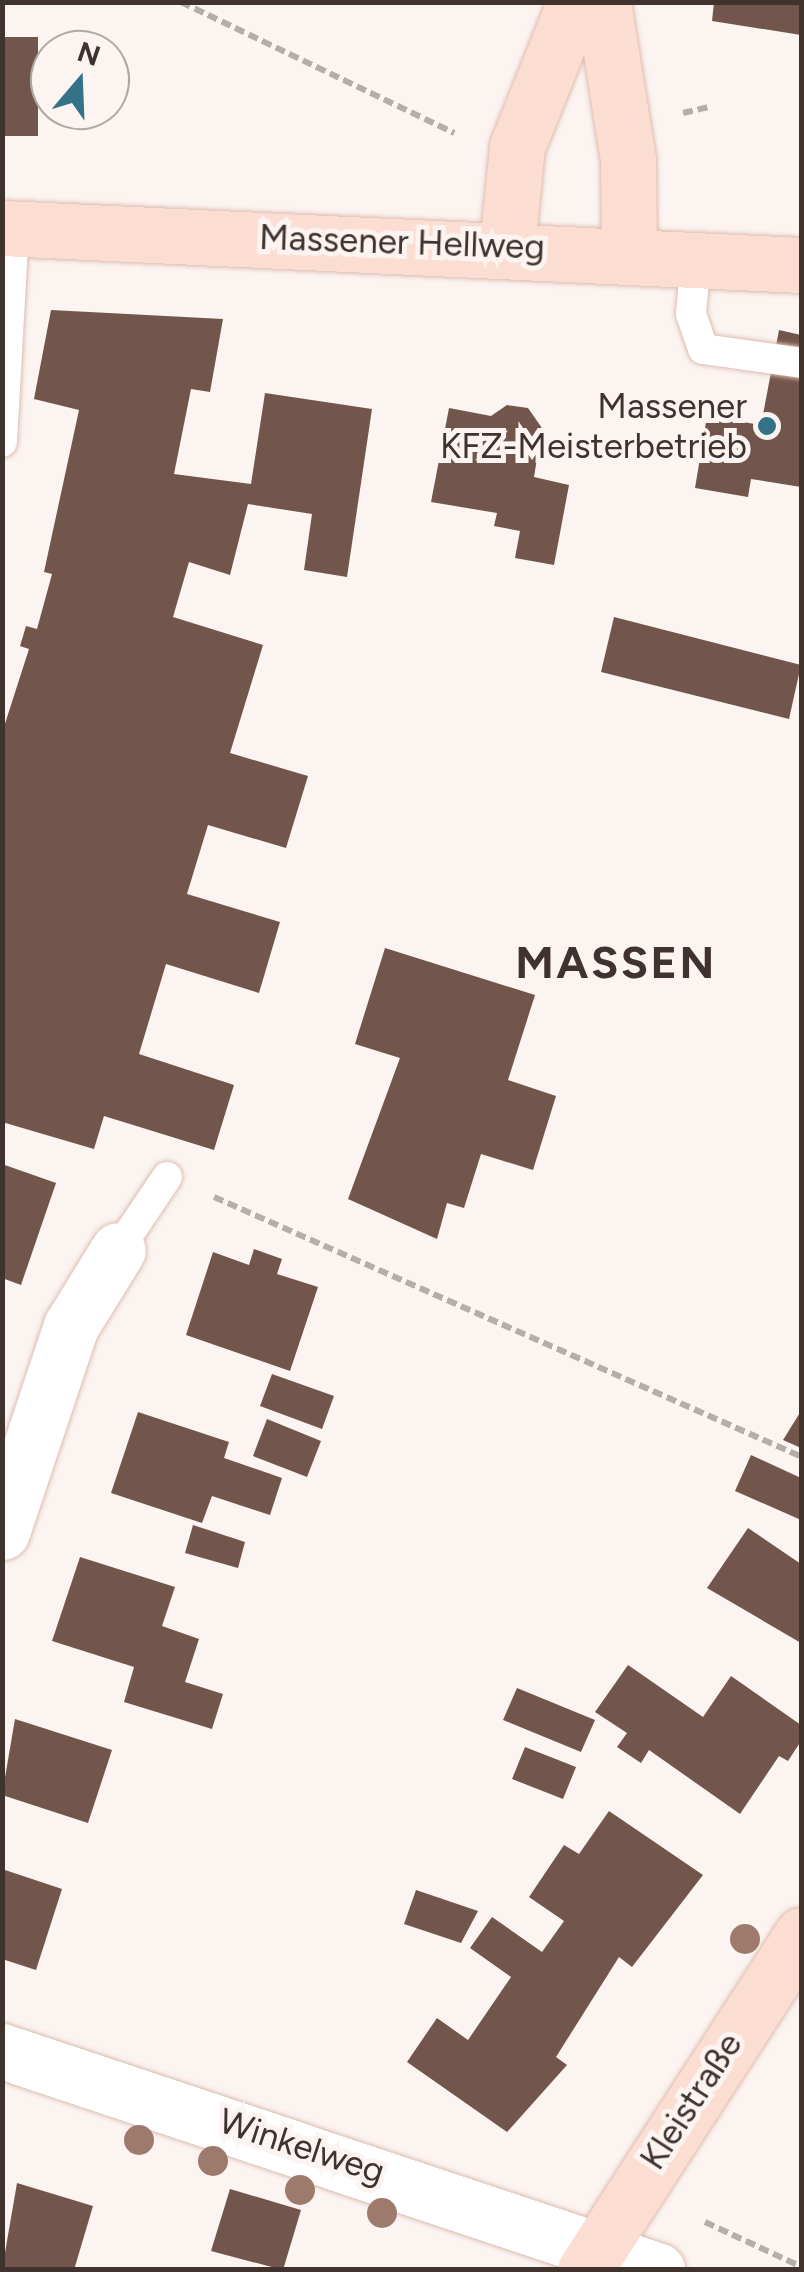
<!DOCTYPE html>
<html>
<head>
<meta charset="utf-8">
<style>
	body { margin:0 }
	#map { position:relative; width:804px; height:2272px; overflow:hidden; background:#fbf4f1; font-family:Figtree,sans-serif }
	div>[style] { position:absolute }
	.building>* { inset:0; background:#73564b }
	.path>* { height:6px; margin-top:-3px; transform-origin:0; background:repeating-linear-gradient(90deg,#b6aca9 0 10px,transparent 0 15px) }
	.roads { filter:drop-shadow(0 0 2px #debcaf) drop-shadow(0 0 2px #debcaf) }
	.service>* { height:30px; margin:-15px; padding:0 15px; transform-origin:15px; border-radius:15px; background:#fff }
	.minor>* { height:55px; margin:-27.5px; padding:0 27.5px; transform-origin:27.5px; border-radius:27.5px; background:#fff }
	.secondary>* { height:55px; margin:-27.5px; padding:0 27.5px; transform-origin:27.5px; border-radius:27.5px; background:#fcddd1 }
	.trees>* { width:30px; height:30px; margin:-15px; border-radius:50%; background:#9e7a6c }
	.dots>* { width:28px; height:28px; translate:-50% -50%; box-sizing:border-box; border:5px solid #fbf4f1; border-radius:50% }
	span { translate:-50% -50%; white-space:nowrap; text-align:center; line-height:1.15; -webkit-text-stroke:10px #fbf4f1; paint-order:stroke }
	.street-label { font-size:35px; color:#40322d }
	.poi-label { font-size:35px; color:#40322d }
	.right { translate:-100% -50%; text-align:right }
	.district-label { font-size:45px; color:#40322d; font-weight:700; letter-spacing:2.5px }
	.frame { position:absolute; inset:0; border:5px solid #40322d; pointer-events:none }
	.north { position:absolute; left:30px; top:30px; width:100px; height:100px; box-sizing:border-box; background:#fbf4f1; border:2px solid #b0a6a3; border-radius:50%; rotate:19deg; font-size:28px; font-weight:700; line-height:40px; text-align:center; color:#40322d }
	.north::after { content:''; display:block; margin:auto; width:35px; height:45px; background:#337287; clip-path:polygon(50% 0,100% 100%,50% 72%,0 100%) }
</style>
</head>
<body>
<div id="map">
	<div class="building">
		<div style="clip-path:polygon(714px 2px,801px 2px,801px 35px,712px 21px)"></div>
		<div style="clip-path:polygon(2px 37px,38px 37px,38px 136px,2px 136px)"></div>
		<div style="clip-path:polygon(51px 310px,223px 319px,210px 392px,191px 389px,174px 474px,251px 484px,265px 393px,372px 409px,347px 577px,304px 570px,312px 514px,248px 504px,230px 575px,189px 562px,173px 617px,263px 645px,230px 753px,308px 776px,286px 848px,208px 825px,187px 894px,280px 922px,259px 993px,166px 964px,139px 1054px,234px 1085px,214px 1150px,104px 1116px,94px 1149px,2px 1122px,2px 733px,29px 649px,20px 646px,26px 626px,37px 629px,52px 574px,44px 572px,79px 410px,34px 399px)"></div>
		<div style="clip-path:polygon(779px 330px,801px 335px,801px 487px,751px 479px,748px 497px,695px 488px,707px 416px,761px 425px)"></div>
		<div style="clip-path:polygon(507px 405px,528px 408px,542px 428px,534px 477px,569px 485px,554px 565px,515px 558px,520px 531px,494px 526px,497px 513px,431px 502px,449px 408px,491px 416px)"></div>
		<div style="clip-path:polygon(614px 617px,801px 665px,789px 719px,601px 672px)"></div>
		<div style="clip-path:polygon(385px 948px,535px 995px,508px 1080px,556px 1096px,533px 1170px,481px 1154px,464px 1208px,447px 1203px,437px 1239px,348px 1199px,400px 1058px,355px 1044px)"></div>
		<div style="clip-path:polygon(2px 1164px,56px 1183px,21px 1285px,2px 1278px)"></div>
		<div style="clip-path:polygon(254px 1249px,282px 1259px,277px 1274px,318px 1287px,290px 1371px,186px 1335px,213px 1252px,249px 1265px)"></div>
		<div style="clip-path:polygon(272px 1374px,334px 1396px,322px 1429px,260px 1406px)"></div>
		<div style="clip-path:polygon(801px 1411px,801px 1448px,783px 1440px)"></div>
		<div style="clip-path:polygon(138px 1412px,229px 1442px,224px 1458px,282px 1478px,270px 1515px,212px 1496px,202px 1523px,111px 1493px)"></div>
		<div style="clip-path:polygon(267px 1419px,321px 1441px,307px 1477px,253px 1456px)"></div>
		<div style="clip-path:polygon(751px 1455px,801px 1478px,801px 1520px,735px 1491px)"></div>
		<div style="clip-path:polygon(193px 1525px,245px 1542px,238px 1568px,185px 1553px)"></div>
		<div style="clip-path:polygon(748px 1528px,801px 1564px,801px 1643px,707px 1588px)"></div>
		<div style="clip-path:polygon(80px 1557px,175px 1587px,162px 1626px,199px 1639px,185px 1682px,223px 1694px,212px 1729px,124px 1702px,134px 1667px,52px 1641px)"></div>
		<div style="clip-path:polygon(628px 1665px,703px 1717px,731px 1676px,801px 1725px,801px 1741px,788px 1761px,779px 1756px,740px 1814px,649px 1750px,641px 1763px,617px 1747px,627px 1733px,595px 1712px)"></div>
		<div style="clip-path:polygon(517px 1688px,595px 1720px,581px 1752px,503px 1720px)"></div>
		<div style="clip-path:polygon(15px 1719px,112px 1750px,88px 1823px,2px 1795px)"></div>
		<div style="clip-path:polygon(525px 1747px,576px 1767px,563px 1799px,512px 1779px)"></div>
		<div style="clip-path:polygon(609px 1811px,703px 1875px,632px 1967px,619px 1957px,556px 2057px,567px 2065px,507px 2132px,407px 2062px,437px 2018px,468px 2040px,511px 1977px,470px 1948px,492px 1917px,542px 1952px,564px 1921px,529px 1897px,564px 1845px,579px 1854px)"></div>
		<div style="clip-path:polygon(2px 1869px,62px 1889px,36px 1970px,2px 1959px)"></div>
		<div style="clip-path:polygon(416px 1890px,478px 1911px,461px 1943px,404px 1924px)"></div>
		<div style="clip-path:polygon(17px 2183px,93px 2206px,74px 2270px,2px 2270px)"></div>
		<div style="clip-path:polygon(230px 2189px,301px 2210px,283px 2270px,211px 2251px)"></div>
	</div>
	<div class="path">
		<div style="left:181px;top:2px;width:303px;rotate:25.6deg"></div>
		<div style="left:683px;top:113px;width:28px;rotate:-13deg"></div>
		<div style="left:214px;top:1197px;width:643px;rotate:23.85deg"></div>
		<div style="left:705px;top:2222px;width:107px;rotate:24.9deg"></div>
	</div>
	<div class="roads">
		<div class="service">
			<div style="left:696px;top:256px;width:58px;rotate:94.9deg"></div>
			<div style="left:691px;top:314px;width:37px;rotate:71deg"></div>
			<div style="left:703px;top:349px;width:100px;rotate:8deg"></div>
			<div style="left:2px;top:442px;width:214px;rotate:-86.8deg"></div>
			<div style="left:118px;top:1250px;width:88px;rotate:-56.1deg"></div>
		</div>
		<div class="minor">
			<div style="left:2px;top:1532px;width:217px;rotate:-71.5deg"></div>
			<div style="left:71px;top:1326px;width:89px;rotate:-58.3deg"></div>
			<div style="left:2px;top:2051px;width:691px;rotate:18.49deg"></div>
		</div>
		<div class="secondary">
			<div style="left:603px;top:2px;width:159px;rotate:81deg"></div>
			<div style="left:628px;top:159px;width:92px;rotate:89.4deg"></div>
			<div style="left:2px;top:228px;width:801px;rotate:2.65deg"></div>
			<div style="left:507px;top:246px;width:100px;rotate:-84.2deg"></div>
			<div style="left:517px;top:147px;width:156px;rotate:-68.2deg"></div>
			<div style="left:585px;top:2270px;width:399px;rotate:-57.1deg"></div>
		</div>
	</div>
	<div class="trees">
		<div style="left:745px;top:1939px"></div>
		<div style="left:139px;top:2140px"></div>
		<div style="left:213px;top:2161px"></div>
		<div style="left:300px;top:2190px"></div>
		<div style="left:382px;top:2213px"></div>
	</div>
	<div class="dots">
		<div style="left:767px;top:426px;background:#337287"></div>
	</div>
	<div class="street-label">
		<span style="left:402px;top:242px;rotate:2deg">Massener Hellweg</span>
		<span style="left:691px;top:2101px;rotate:-57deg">Kleistraße</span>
		<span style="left:302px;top:2146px;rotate:18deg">Winkelweg</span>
	</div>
	<div class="poi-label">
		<span class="right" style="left:747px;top:426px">Massener<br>KFZ-Meisterbetrieb</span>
	</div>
	<div class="district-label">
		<span style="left:616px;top:963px">MASSEN</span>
	</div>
	<div class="frame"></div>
	<div class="north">N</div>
</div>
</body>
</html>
